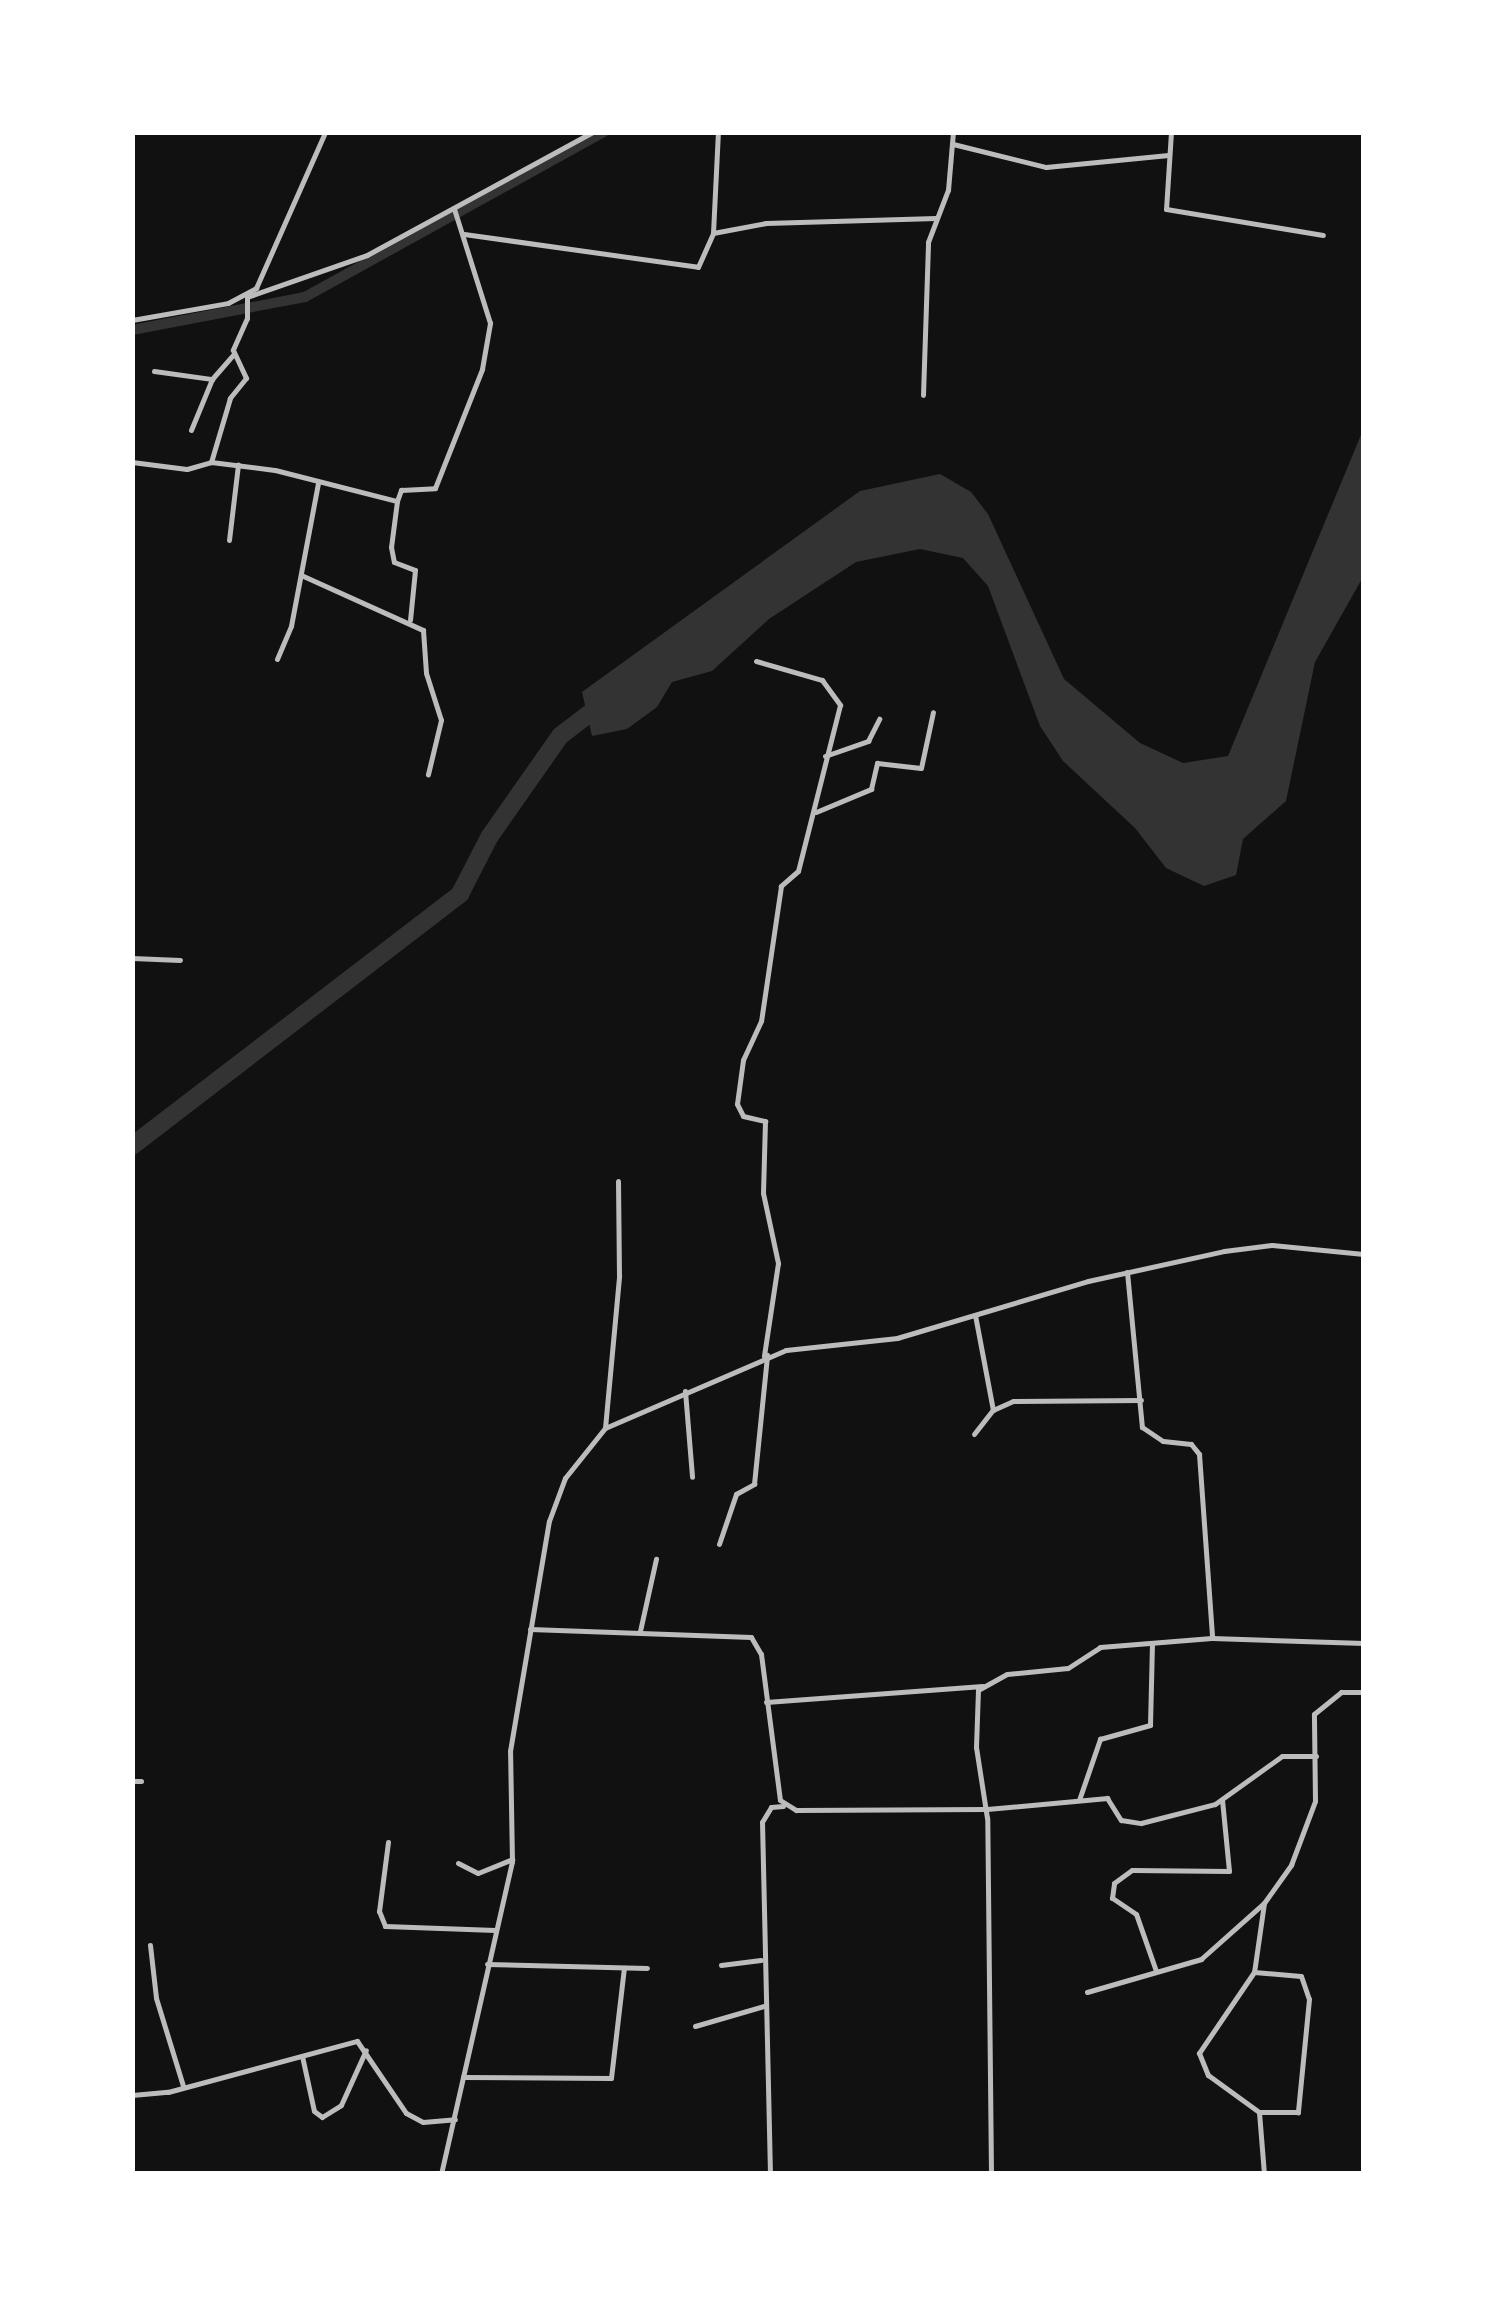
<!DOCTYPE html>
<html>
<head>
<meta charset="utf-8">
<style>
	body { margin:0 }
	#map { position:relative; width:1496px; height:2306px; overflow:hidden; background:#111; font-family:Poppins,sans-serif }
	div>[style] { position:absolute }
	.water>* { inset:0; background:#333 }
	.canal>* { height:10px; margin:-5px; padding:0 5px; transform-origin:5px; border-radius:5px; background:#333 }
	.river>* { height:18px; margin:-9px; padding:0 9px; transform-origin:9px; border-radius:9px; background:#333 }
	.minor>* { height:5px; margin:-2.5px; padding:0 2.5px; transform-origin:2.5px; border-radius:2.5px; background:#bcbcbc }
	span { translate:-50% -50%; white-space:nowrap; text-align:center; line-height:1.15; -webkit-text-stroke:8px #fff; paint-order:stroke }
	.frame { position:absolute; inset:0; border:135px solid #fff; pointer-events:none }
</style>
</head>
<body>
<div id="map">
	<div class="water">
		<div style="clip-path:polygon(1363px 430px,1363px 577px,1315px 662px,1286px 801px,1243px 839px,1236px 875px,1204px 886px,1166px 868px,1135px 828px,1063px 761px,1040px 726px,988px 586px,963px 558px,920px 549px,856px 562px,769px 619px,712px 671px,672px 682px,657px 707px,627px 729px,592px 736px,582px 692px,860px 491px,940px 474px,971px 492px,988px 514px,1064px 679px,1140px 743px,1183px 763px,1228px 756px)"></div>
	</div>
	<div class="canal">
		<div style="left:132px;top:330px;width:176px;rotate:-10.8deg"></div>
		<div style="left:305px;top:297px;width:342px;rotate:-28.9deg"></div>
	</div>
	<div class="river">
		<div style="left:132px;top:1146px;width:414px;rotate:-37.5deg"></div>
		<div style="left:460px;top:894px;width:65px;rotate:-62.7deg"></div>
		<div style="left:490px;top:836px;width:122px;rotate:-55deg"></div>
		<div style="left:560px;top:736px;width:54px;rotate:-37.5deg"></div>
	</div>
	<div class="minor">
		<div style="left:1171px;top:132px;width:77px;rotate:93.7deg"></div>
		<div style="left:1166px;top:209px;width:159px;rotate:9.4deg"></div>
		<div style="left:953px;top:144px;width:96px;rotate:13.9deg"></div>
		<div style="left:1046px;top:167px;width:123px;rotate:-5.6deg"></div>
		<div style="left:713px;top:233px;width:54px;rotate:-10.7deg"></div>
		<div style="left:766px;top:223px;width:170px;rotate:-1.7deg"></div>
		<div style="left:464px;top:234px;width:236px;rotate:8deg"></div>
		<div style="left:698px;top:267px;width:37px;rotate:-66deg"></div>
		<div style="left:713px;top:233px;width:101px;rotate:-87.2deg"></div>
		<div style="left:247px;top:297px;width:21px;rotate:90deg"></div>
		<div style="left:247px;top:318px;width:35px;rotate:114deg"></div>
		<div style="left:233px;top:350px;width:31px;rotate:65deg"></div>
		<div style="left:246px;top:378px;width:26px;rotate:129deg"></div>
		<div style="left:230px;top:398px;width:67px;rotate:106.5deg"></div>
		<div style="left:211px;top:462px;width:64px;rotate:7.1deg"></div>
		<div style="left:275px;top:470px;width:126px;rotate:14.3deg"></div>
		<div style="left:397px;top:501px;width:12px;rotate:-70deg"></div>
		<div style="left:401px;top:490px;width:34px;rotate:-3deg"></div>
		<div style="left:435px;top:488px;width:128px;rotate:-68.4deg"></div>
		<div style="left:482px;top:369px;width:47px;rotate:-80.1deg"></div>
		<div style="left:490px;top:323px;width:120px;rotate:-107.5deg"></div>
		<div style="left:247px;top:297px;width:127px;rotate:-19.3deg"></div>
		<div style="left:367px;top:255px;width:257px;rotate:-28.6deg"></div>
		<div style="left:132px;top:320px;width:97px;rotate:-10deg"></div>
		<div style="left:228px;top:303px;width:32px;rotate:-28deg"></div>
		<div style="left:256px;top:288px;width:171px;rotate:-66.1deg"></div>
		<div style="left:154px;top:371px;width:59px;rotate:7.9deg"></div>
		<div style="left:923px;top:395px;width:153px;rotate:-88.1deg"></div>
		<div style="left:928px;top:242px;width:56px;rotate:-69deg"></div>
		<div style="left:948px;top:190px;width:58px;rotate:-85.1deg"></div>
		<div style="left:191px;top:430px;width:55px;rotate:-67.6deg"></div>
		<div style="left:212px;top:379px;width:32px;rotate:-49deg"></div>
		<div style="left:132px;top:462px;width:55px;rotate:7.3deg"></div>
		<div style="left:187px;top:469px;width:25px;rotate:-16deg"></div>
		<div style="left:397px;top:501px;width:46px;rotate:97.4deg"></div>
		<div style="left:391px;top:547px;width:15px;rotate:79deg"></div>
		<div style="left:394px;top:562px;width:22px;rotate:21deg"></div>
		<div style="left:415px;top:570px;width:50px;rotate:95.7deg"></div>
		<div style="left:229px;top:540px;width:76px;rotate:-83.2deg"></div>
		<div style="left:301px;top:575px;width:134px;rotate:24.3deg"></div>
		<div style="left:423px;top:630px;width:43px;rotate:86deg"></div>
		<div style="left:426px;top:673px;width:49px;rotate:72.3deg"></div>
		<div style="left:441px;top:720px;width:56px;rotate:103.5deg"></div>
		<div style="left:277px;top:659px;width:36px;rotate:-67deg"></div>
		<div style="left:291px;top:626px;width:146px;rotate:-79.3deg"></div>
		<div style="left:756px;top:661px;width:69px;rotate:16.1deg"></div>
		<div style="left:822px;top:680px;width:31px;rotate:54deg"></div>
		<div style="left:840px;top:705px;width:171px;rotate:104.2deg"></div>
		<div style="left:798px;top:871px;width:23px;rotate:139deg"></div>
		<div style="left:781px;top:886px;width:136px;rotate:98.4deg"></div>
		<div style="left:761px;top:1021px;width:43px;rotate:114.8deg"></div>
		<div style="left:743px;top:1060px;width:44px;rotate:97.8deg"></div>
		<div style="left:737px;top:1104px;width:13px;rotate:63deg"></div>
		<div style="left:743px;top:1116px;width:23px;rotate:13deg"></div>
		<div style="left:765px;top:1121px;width:72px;rotate:91.6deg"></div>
		<div style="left:763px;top:1193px;width:72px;rotate:77.9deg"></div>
		<div style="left:778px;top:1263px;width:94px;rotate:98.6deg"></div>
		<div style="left:825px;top:756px;width:46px;rotate:-19.2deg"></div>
		<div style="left:868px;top:741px;width:25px;rotate:-63deg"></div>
		<div style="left:816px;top:812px;width:60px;rotate:-22.7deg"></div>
		<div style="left:871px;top:789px;width:27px;rotate:-77deg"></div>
		<div style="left:877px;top:763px;width:44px;rotate:6.5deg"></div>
		<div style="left:921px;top:768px;width:57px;rotate:-77.9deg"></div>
		<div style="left:132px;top:958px;width:48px;rotate:2.4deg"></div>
		<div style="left:1127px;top:1272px;width:156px;rotate:84.5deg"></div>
		<div style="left:1142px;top:1427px;width:25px;rotate:34deg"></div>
		<div style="left:1163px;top:1441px;width:28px;rotate:6deg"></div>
		<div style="left:1191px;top:1444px;width:13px;rotate:51deg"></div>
		<div style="left:1199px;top:1454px;width:183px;rotate:85.9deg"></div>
		<div style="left:975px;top:1315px;width:97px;rotate:79.3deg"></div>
		<div style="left:685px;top:1391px;width:86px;rotate:85.3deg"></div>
		<div style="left:605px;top:1428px;width:153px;rotate:-84.7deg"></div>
		<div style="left:619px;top:1276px;width:95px;rotate:-90.6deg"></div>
		<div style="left:974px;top:1434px;width:31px;rotate:-52deg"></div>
		<div style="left:993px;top:1410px;width:22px;rotate:-24deg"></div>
		<div style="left:1013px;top:1401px;width:128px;rotate:-0.4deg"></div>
		<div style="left:719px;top:1544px;width:53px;rotate:-71.2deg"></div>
		<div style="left:736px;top:1494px;width:21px;rotate:-29deg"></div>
		<div style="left:754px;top:1484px;width:130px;rotate:-84.2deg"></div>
		<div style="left:530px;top:1629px;width:221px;rotate:2.1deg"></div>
		<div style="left:751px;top:1637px;width:20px;rotate:60deg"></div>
		<div style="left:761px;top:1654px;width:147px;rotate:82.6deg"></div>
		<div style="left:780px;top:1800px;width:19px;rotate:32deg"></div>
		<div style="left:796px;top:1810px;width:191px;rotate:-0.3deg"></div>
		<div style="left:987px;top:1809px;width:121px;rotate:-5.2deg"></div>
		<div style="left:1107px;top:1798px;width:26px;rotate:58deg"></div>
		<div style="left:1121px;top:1820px;width:20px;rotate:9deg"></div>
		<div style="left:1141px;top:1823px;width:76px;rotate:-14.4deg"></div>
		<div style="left:1215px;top:1804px;width:82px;rotate:-35.6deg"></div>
		<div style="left:1282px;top:1756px;width:34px"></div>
		<div style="left:640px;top:1631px;width:74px;rotate:-77.5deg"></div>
		<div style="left:766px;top:1702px;width:217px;rotate:-4.2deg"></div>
		<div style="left:132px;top:1781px;width:9px"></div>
		<div style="left:1079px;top:1800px;width:65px;rotate:-71deg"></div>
		<div style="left:1100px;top:1739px;width:52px;rotate:-15.6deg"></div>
		<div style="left:1150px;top:1725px;width:81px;rotate:-88.6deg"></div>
		<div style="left:388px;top:1842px;width:70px;rotate:97.4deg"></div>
		<div style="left:379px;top:1911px;width:16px;rotate:68deg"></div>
		<div style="left:385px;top:1926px;width:110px;rotate:2.1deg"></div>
		<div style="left:458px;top:1863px;width:22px;rotate:27deg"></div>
		<div style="left:478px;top:1873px;width:37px;rotate:-22deg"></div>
		<div style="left:1264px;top:1903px;width:70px;rotate:98.2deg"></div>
		<div style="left:1254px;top:1972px;width:98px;rotate:124.2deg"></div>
		<div style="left:1199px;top:2053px;width:24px;rotate:68deg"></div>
		<div style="left:1208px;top:2075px;width:63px;rotate:36deg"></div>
		<div style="left:1259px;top:2112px;width:62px;rotate:85.4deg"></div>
		<div style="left:150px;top:1945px;width:53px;rotate:83.5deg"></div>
		<div style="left:156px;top:1998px;width:92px;rotate:72.9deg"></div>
		<div style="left:487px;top:1964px;width:160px;rotate:1.4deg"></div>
		<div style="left:721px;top:1965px;width:40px;rotate:-7.1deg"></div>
		<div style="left:1156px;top:1971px;width:60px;rotate:-109.3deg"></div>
		<div style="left:1136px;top:1914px;width:29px;rotate:-146deg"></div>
		<div style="left:1112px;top:1898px;width:15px;rotate:-82deg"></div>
		<div style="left:1114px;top:1883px;width:22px;rotate:-36deg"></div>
		<div style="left:1132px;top:1870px;width:97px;rotate:0.6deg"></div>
		<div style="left:1229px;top:1871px;width:71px;rotate:-95.6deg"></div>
		<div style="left:1254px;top:1972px;width:47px;rotate:4.9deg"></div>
		<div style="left:1301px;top:1976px;width:24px;rotate:71deg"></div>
		<div style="left:1309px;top:1999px;width:114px;rotate:95.6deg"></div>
		<div style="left:1298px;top:2112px;width:38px;rotate:180deg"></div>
		<div style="left:1087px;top:1992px;width:119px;rotate:-16.1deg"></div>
		<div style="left:1201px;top:1959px;width:84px;rotate:-41.6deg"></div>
		<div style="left:1264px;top:1903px;width:47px;rotate:-54.6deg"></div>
		<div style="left:1291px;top:1865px;width:68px;rotate:-69.4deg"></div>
		<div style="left:1315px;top:1801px;width:87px;rotate:-90.7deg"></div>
		<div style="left:1314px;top:1714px;width:35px;rotate:-39deg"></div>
		<div style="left:1341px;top:1692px;width:23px"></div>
		<div style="left:695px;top:2026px;width:72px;rotate:-16.2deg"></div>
		<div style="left:302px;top:2056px;width:56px;rotate:77.7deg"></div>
		<div style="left:314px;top:2111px;width:10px;rotate:37deg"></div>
		<div style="left:322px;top:2117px;width:22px;rotate:-32deg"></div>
		<div style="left:341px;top:2105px;width:60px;rotate:-65.6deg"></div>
		<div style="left:463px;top:2077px;width:148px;rotate:0.4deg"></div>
		<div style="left:611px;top:2078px;width:111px;rotate:-83.3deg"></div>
		<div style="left:132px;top:2095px;width:36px;rotate:-5deg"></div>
		<div style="left:168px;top:2092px;width:196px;rotate:-15.1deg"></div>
		<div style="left:357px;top:2041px;width:87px;rotate:55.8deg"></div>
		<div style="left:406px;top:2113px;width:19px;rotate:28deg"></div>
		<div style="left:423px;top:2122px;width:32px;rotate:-5deg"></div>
		<div style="left:441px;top:2174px;width:320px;rotate:-77.2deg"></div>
		<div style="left:512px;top:1862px;width:111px;rotate:-91deg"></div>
		<div style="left:510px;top:1751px;width:233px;rotate:-80.4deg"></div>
		<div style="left:549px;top:1521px;width:46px;rotate:-69.6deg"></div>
		<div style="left:565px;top:1478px;width:64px;rotate:-51.3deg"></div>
		<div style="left:605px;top:1428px;width:197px;rotate:-23.3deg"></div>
		<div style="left:786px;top:1350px;width:112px;rotate:-6.2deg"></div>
		<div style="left:897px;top:1338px;width:199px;rotate:-16.6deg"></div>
		<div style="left:1088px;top:1281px;width:139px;rotate:-12.4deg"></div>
		<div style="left:1224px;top:1251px;width:48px;rotate:-7.1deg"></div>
		<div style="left:1272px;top:1245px;width:92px;rotate:5.6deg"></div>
		<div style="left:770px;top:2174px;width:352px;rotate:-91.3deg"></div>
		<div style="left:762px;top:1822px;width:17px;rotate:-59deg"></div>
		<div style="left:771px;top:1807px;width:12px;rotate:-5deg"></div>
		<div style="left:991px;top:2174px;width:356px;rotate:-90.6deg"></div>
		<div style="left:987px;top:1818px;width:72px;rotate:-98.8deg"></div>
		<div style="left:976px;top:1747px;width:57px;rotate:-88deg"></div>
		<div style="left:978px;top:1690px;width:33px;rotate:-29deg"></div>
		<div style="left:1007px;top:1674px;width:61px;rotate:-5.6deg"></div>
		<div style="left:1068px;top:1668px;width:38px;rotate:-33deg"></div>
		<div style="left:1100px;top:1647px;width:112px;rotate:-4.6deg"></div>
		<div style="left:1212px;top:1638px;width:152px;rotate:1.9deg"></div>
	</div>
	<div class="frame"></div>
</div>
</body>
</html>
